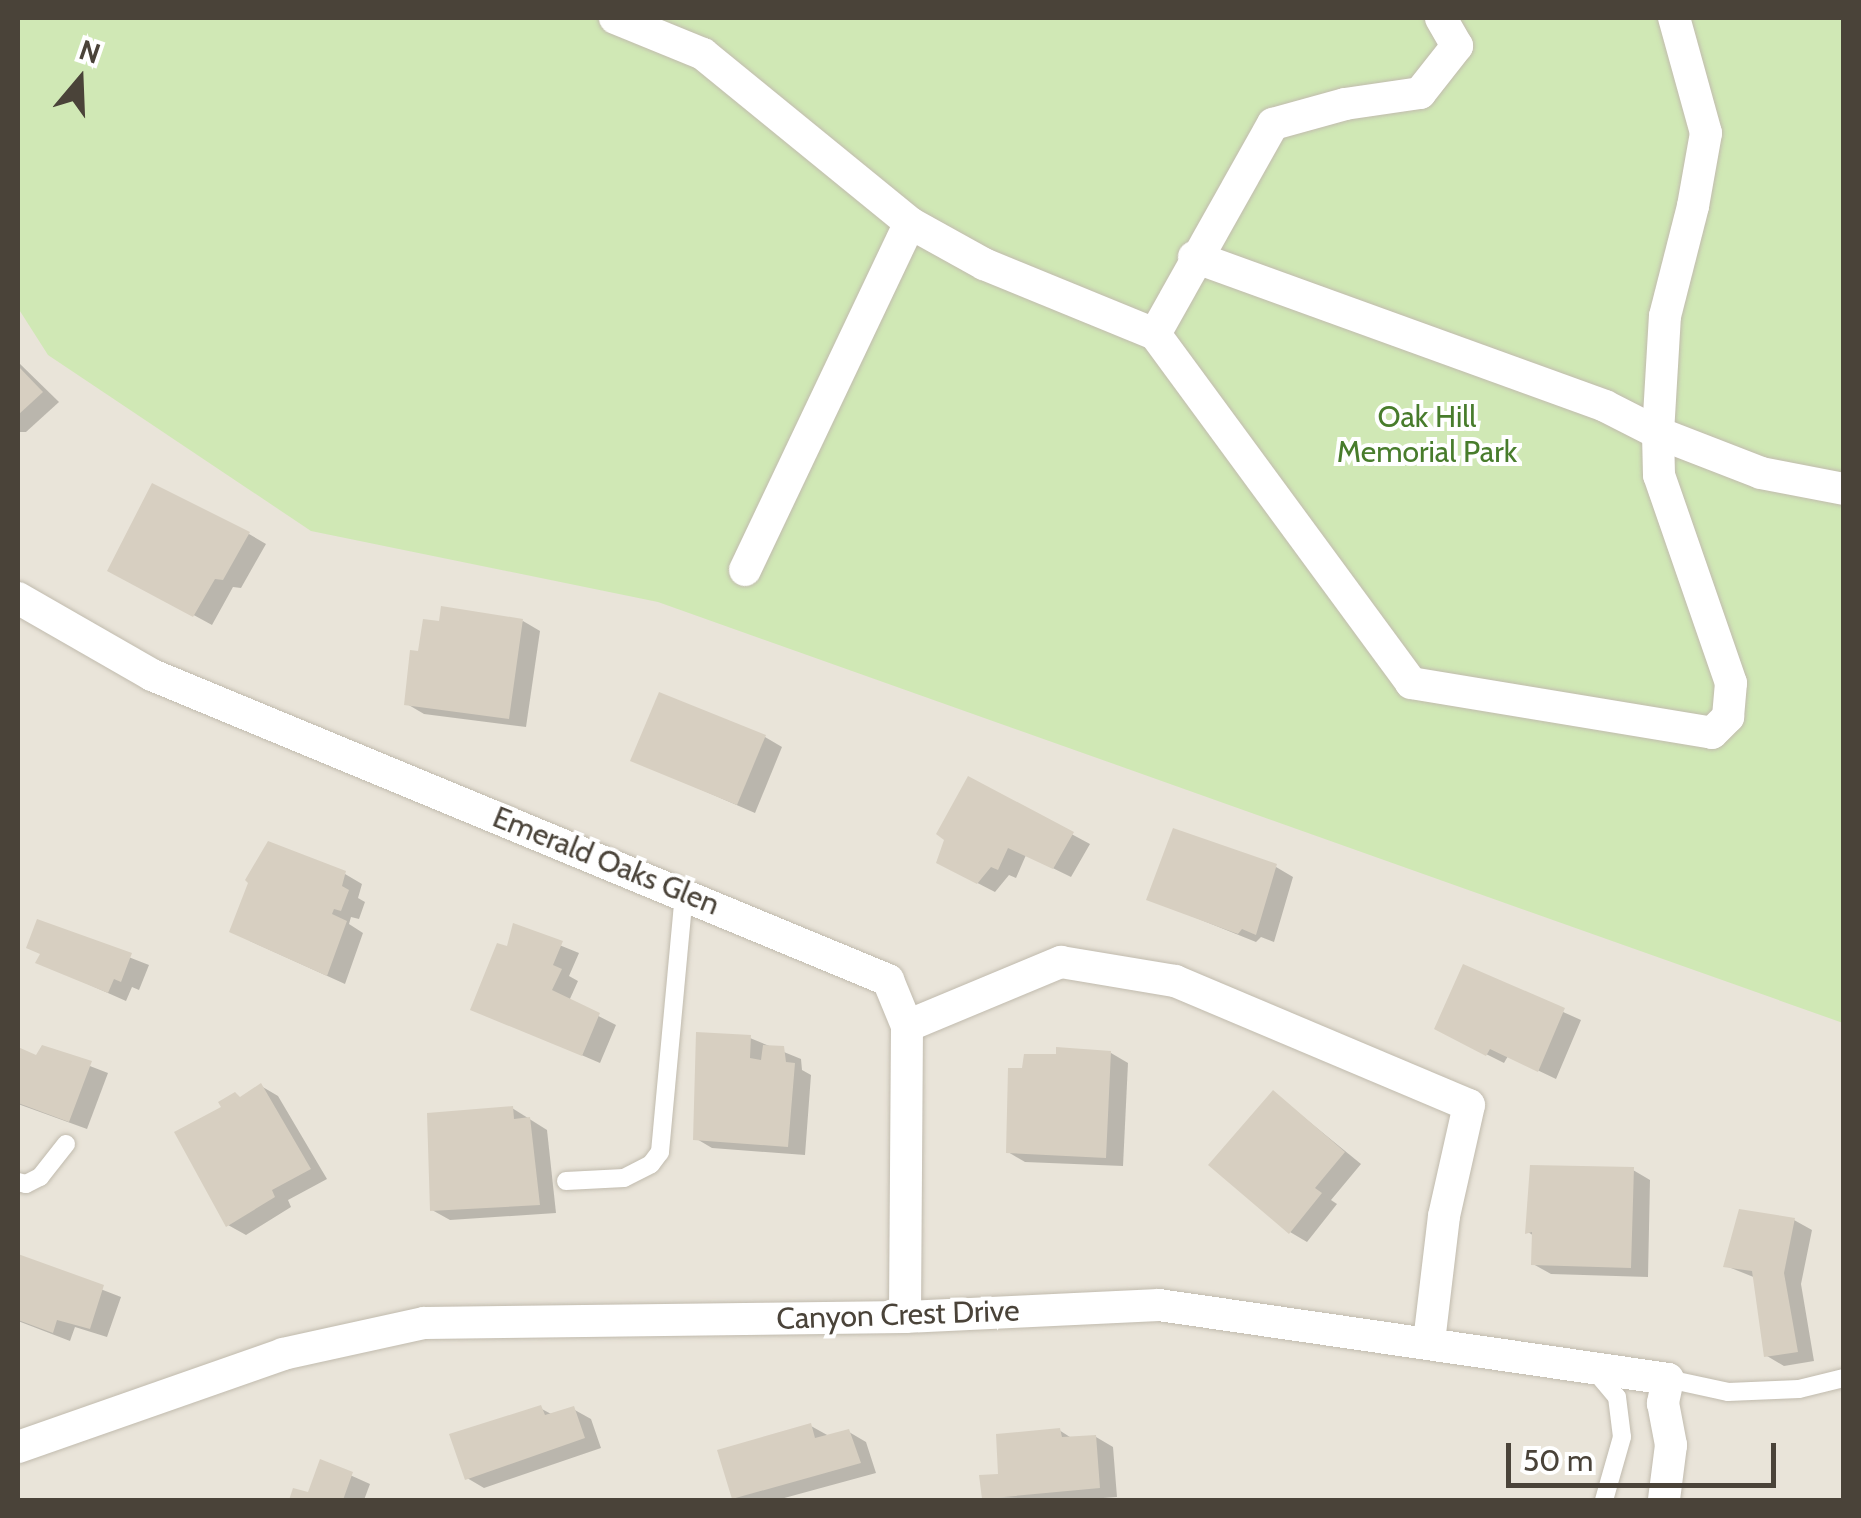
<!DOCTYPE html>
<html>
<head>
<meta charset="utf-8">
<style>
	body { margin:0 }
	#map { position:relative; width:1861px; height:1518px; overflow:hidden; background:#f5f2eb; font-family:Cabin,sans-serif }
	div>[style] { position:absolute }
	.residential>* { inset:0; background:#e9e4d9 }
	.green>* { inset:0; background:#d0e8b5 }
	.shadow>* { inset:0; background:#0003 }
	.building>* { inset:0; background:#d7cfc1 }
	.roads { filter:drop-shadow(0 0 2px #c1bbae) drop-shadow(0 0 2px #c1bbae) }
	.service>* { height:18px; margin:-9px; padding:0 9px; transform-origin:9px; border-radius:9px; background:#fff }
	.minor>* { height:32px; margin:-16px; padding:0 16px; transform-origin:16px; border-radius:16px; background:#fff }
	span { translate:-50% -50%; white-space:nowrap; text-align:center; line-height:1.15; -webkit-text-stroke:8px #fff; paint-order:stroke }
	.park-label { font-size:30px; color:#487c2c }
	.street-label { font-size:30px; color:#4a4339 }
	.frame { position:absolute; inset:0; border:20px solid #4a4339; pointer-events:none }
	.north { position:absolute; left:30px; top:30px; width:100px; height:100px; -webkit-text-stroke:8px #fff; paint-order:stroke; rotate:19deg; font-size:28px; font-weight:700; line-height:40px; text-align:center; color:#4a4339 }
	.north::after { content:''; display:block; margin:auto; width:35px; height:45px; background:#4a4339; clip-path:polygon(50% 0,100% 100%,50% 72%,0 100%) }
	.scale { position:absolute; left:1506px; top:1443px; width:270px; height:45px; box-sizing:border-box; border:5px solid #4a4339; border-top:0; padding-left:12px; font-size:30px; line-height:35px; white-space:nowrap; color:#4a4339; -webkit-text-stroke:8px #fff; paint-order:stroke }
</style>
</head>
<body>
<div id="map">
	<div class="residential">
		<div style="clip-path:polygon(18px 18px,1843px 18px,1843px 1500px,18px 1500px)"></div>
	</div>
	<div class="green">
		<div style="clip-path:polygon(18px 18px,1843px 18px,1843px 1023px,658px 602px,311px 531px,48px 355px,18px 308px)"></div>
	</div>
	<div class="shadow">
		<div style="clip-path:polygon(18px 362px,59px 402px,26px 432px,18px 432px)"></div>
		<div style="clip-path:polygon(249px 534px,266px 544px,241px 588px,233px 587px,212px 625px,111px 570px)"></div>
		<div style="clip-path:polygon(523px 621px,540px 631px,526px 727px,424px 714px,407px 704px)"></div>
		<div style="clip-path:polygon(765px 737px,782px 747px,755px 813px,633px 760px)"></div>
		<div style="clip-path:polygon(969px 779px,1090px 844px,1071px 877px,1026px 855px,1016px 878px,1009px 875px,995px 892px,956px 872px)"></div>
		<div style="clip-path:polygon(1276px 867px,1293px 877px,1274px 942px,1261px 937px,1256px 942px,1149px 899px)"></div>
		<div style="clip-path:polygon(345px 874px,362px 884px,358px 898px,365px 902px,359px 919px,351px 917px,349px 924px,363px 933px,345px 984px,250px 941px)"></div>
		<div style="clip-path:polygon(39px 922px,149px 965px,139px 990px,132px 987px,126px 1001px,38px 962px,42px 954px)"></div>
		<div style="clip-path:polygon(515px 927px,579px 953px,569px 976px,578px 981px,569px 1001px,616px 1025px,600px 1063px,474px 1009px,508px 950px)"></div>
		<div style="clip-path:polygon(1465px 968px,1581px 1020px,1556px 1079px,1508px 1056px,1504px 1063px,1454px 1038px)"></div>
		<div style="clip-path:polygon(750px 1038px,801px 1059px,802px 1070px,811px 1075px,805px 1155px,712px 1148px,695px 1138px)"></div>
		<div style="clip-path:polygon(18px 1048px,37px 1058px,43px 1048px,108px 1073px,87px 1129px,18px 1104px)"></div>
		<div style="clip-path:polygon(1111px 1053px,1128px 1063px,1123px 1166px,1025px 1162px,1008px 1152px,1025px 1070px)"></div>
		<div style="clip-path:polygon(261px 1086px,278px 1096px,327px 1179px,288px 1200px,291px 1207px,246px 1235px,228px 1225px,225px 1108px)"></div>
		<div style="clip-path:polygon(1274px 1093px,1361px 1164px,1331px 1200px,1337px 1204px,1307px 1242px,1290px 1232px)"></div>
		<div style="clip-path:polygon(512px 1108px,547px 1130px,556px 1213px,450px 1220px,432px 1210px)"></div>
		<div style="clip-path:polygon(1633px 1170px,1650px 1180px,1648px 1277px,1551px 1274px,1533px 1264px,1534px 1236px,1528px 1232px)"></div>
		<div style="clip-path:polygon(1794px 1220px,1812px 1230px,1801px 1284px,1814px 1361px,1784px 1366px,1767px 1356px,1756px 1278px,1726px 1266px)"></div>
		<div style="clip-path:polygon(18px 1257px,121px 1297px,107px 1337px,75px 1327px,70px 1341px,18px 1321px)"></div>
		<div style="clip-path:polygon(540px 1408px,553px 1415px,573px 1409px,591px 1419px,601px 1448px,484px 1488px,467px 1478px)"></div>
		<div style="clip-path:polygon(811px 1426px,829px 1436px,849px 1432px,866px 1442px,876px 1473px,777px 1500px,734px 1498px)"></div>
		<div style="clip-path:polygon(1059px 1430px,1073px 1439px,1096px 1437px,1113px 1447px,1117px 1497px,1076px 1500px,984px 1497px,1000px 1476px)"></div>
		<div style="clip-path:polygon(321px 1462px,370px 1484px,364px 1500px,292px 1500px,295px 1491px,310px 1495px)"></div>
	</div>
	<div class="building">
		<div style="clip-path:polygon(18px 366px,43px 392px,18px 415px)"></div>
		<div style="clip-path:polygon(152px 483px,250px 532px,223px 580px,215px 579px,193px 617px,107px 571px)"></div>
		<div style="clip-path:polygon(441px 606px,523px 619px,509px 719px,404px 705px,410px 650px,418px 651px,423px 619px,439px 621px)"></div>
		<div style="clip-path:polygon(659px 692px,766px 735px,737px 805px,630px 761px)"></div>
		<div style="clip-path:polygon(968px 776px,1074px 832px,1053px 869px,1008px 848px,998px 870px,991px 867px,977px 884px,936px 863px,944px 840px,936px 834px)"></div>
		<div style="clip-path:polygon(1173px 828px,1277px 864px,1256px 935px,1242px 929px,1238px 934px,1146px 900px)"></div>
		<div style="clip-path:polygon(268px 841px,346px 871px,342px 886px,349px 890px,341px 911px,334px 909px,332px 914px,347px 921px,327px 976px,229px 932px,248px 883px,245px 880px)"></div>
		<div style="clip-path:polygon(37px 919px,132px 953px,121px 982px,114px 979px,108px 993px,35px 963px,40px 954px,26px 948px)"></div>
		<div style="clip-path:polygon(513px 923px,563px 941px,553px 965px,562px 969px,552px 990px,600px 1013px,582px 1056px,470px 1010px,497px 943px,507px 946px)"></div>
		<div style="clip-path:polygon(1463px 964px,1565px 1008px,1538px 1072px,1490px 1049px,1486px 1056px,1434px 1029px)"></div>
		<div style="clip-path:polygon(696px 1032px,751px 1035px,750px 1058px,761px 1060px,763px 1045px,784px 1046px,786px 1062px,795px 1063px,788px 1147px,693px 1140px)"></div>
		<div style="clip-path:polygon(42px 1045px,92px 1061px,69px 1122px,18px 1103px,18px 1047px,36px 1055px)"></div>
		<div style="clip-path:polygon(1056px 1047px,1111px 1051px,1106px 1158px,1006px 1153px,1008px 1068px,1022px 1068px,1024px 1054px,1056px 1054px)"></div>
		<div style="clip-path:polygon(261px 1083px,311px 1169px,272px 1190px,275px 1197px,226px 1227px,174px 1132px,221px 1107px,218px 1102px,235px 1092px,240px 1097px)"></div>
		<div style="clip-path:polygon(1273px 1090px,1345px 1152px,1315px 1188px,1322px 1193px,1289px 1234px,1208px 1165px)"></div>
		<div style="clip-path:polygon(513px 1106px,514px 1119px,530px 1117px,540px 1205px,430px 1211px,427px 1113px)"></div>
		<div style="clip-path:polygon(1530px 1165px,1634px 1167px,1631px 1268px,1531px 1265px,1532px 1232px,1525px 1234px)"></div>
		<div style="clip-path:polygon(1739px 1209px,1795px 1218px,1784px 1273px,1798px 1352px,1764px 1357px,1752px 1271px,1723px 1267px)"></div>
		<div style="clip-path:polygon(18px 1254px,104px 1285px,90px 1329px,57px 1320px,53px 1333px,18px 1320px)"></div>
		<div style="clip-path:polygon(541px 1405px,545px 1415px,574px 1406px,585px 1438px,465px 1480px,449px 1434px)"></div>
		<div style="clip-path:polygon(811px 1423px,815px 1438px,849px 1429px,861px 1463px,732px 1499px,717px 1450px)"></div>
		<div style="clip-path:polygon(1060px 1428px,1062px 1437px,1096px 1435px,1100px 1488px,982px 1499px,979px 1475px,998px 1474px,996px 1434px)"></div>
		<div style="clip-path:polygon(320px 1459px,353px 1472px,343px 1500px,289px 1500px,293px 1488px,308px 1492px)"></div>
	</div>
	<div class="roads">
		<div class="service">
			<div style="left:566px;top:1181px;width:58px;rotate:-3deg"></div>
			<div style="left:624px;top:1178px;width:30px;rotate:-27deg"></div>
			<div style="left:651px;top:1164px;width:15px;rotate:-53deg"></div>
			<div style="left:660px;top:1152px;width:260px;rotate:-84.7deg"></div>
			<div style="left:18px;top:1182px;width:8px;rotate:14deg"></div>
			<div style="left:26px;top:1184px;width:16px;rotate:-27deg"></div>
			<div style="left:40px;top:1177px;width:42px;rotate:-51.8deg"></div>
			<div style="left:1595px;top:1371px;width:34px;rotate:50deg"></div>
			<div style="left:1617px;top:1397px;width:40px;rotate:82.9deg"></div>
			<div style="left:1622px;top:1437px;width:66px;rotate:105.9deg"></div>
			<div style="left:1668px;top:1379px;width:61px;rotate:12.2deg"></div>
			<div style="left:1728px;top:1392px;width:71px;rotate:-2.4deg"></div>
			<div style="left:1799px;top:1389px;width:46px;rotate:-13.7deg"></div>
		</div>
		<div class="minor">
			<div style="left:615px;top:18px;width:95px;rotate:22.2deg"></div>
			<div style="left:703px;top:54px;width:267px;rotate:39.2deg"></div>
			<div style="left:910px;top:223px;width:85px;rotate:29deg"></div>
			<div style="left:984px;top:264px;width:185px;rotate:22.3deg"></div>
			<div style="left:1155px;top:334px;width:433px;rotate:53.7deg"></div>
			<div style="left:1411px;top:683px;width:305px;rotate:9.4deg"></div>
			<div style="left:1712px;top:733px;width:23px;rotate:-45deg"></div>
			<div style="left:1728px;top:717px;width:34px;rotate:-85deg"></div>
			<div style="left:1731px;top:683px;width:220px;rotate:-109.1deg"></div>
			<div style="left:1659px;top:475px;width:42px;rotate:-91.4deg"></div>
			<div style="left:1658px;top:433px;width:110px;rotate:21.2deg"></div>
			<div style="left:1761px;top:473px;width:85px;rotate:10.9deg"></div>
			<div style="left:1194px;top:257px;width:437px;rotate:19.9deg"></div>
			<div style="left:1605px;top:406px;width:59px;rotate:27deg"></div>
			<div style="left:1658px;top:433px;width:117px;rotate:-86.6deg"></div>
			<div style="left:1665px;top:316px;width:114px;rotate:-75.7deg"></div>
			<div style="left:1693px;top:206px;width:74px;rotate:-79.9deg"></div>
			<div style="left:1706px;top:133px;width:119px;rotate:-105.5deg"></div>
			<div style="left:1155px;top:334px;width:241px;rotate:-60.7deg"></div>
			<div style="left:1273px;top:124px;width:75px;rotate:-15.5deg"></div>
			<div style="left:1345px;top:104px;width:76px;rotate:-8.3deg"></div>
			<div style="left:1420px;top:93px;width:60px;rotate:-51.8deg"></div>
			<div style="left:1457px;top:46px;width:32px;rotate:-120deg"></div>
			<div style="left:745px;top:570px;width:384px;rotate:-64.6deg"></div>
			<div style="left:18px;top:598px;width:155px;rotate:29.9deg"></div>
			<div style="left:152px;top:675px;width:797px;rotate:22.51deg"></div>
			<div style="left:888px;top:980px;width:50px;rotate:67.6deg"></div>
			<div style="left:907px;top:1026px;width:291px;rotate:90.4deg"></div>
			<div style="left:907px;top:1026px;width:167px;rotate:-22.6deg"></div>
			<div style="left:1061px;top:962px;width:116px;rotate:9.5deg"></div>
			<div style="left:1175px;top:981px;width:319px;rotate:22.9deg"></div>
			<div style="left:1469px;top:1105px;width:114px;rotate:102.7deg"></div>
			<div style="left:1444px;top:1216px;width:127px;rotate:96.8deg"></div>
			<div style="left:18px;top:1447px;width:281px;rotate:-19.3deg"></div>
			<div style="left:283px;top:1354px;width:144px;rotate:-12.4deg"></div>
			<div style="left:424px;top:1323px;width:481px;rotate:-0.7deg"></div>
			<div style="left:905px;top:1317px;width:254px;rotate:-2.7deg"></div>
			<div style="left:1159px;top:1305px;width:514px;rotate:8.27deg"></div>
			<div style="left:1668px;top:1379px;width:25px;rotate:102deg"></div>
			<div style="left:1663px;top:1403px;width:43px;rotate:79.2deg"></div>
			<div style="left:1671px;top:1445px;width:55px;rotate:97.3deg"></div>
		</div>
	</div>
	<div class="park-label">
		<span style="left:1427px;top:434px">Oak Hill<br>Memorial Park</span>
	</div>
	<div class="street-label">
		<span style="left:606px;top:861px;rotate:22deg">Emerald Oaks Glen</span>
		<span style="left:898px;top:1315px;rotate:-2deg">Canyon Crest Drive</span>
	</div>
	<div class="frame"></div>
	<div class="north">N</div>
	<div class="scale">50 m</div>
</div>
</body>
</html>
